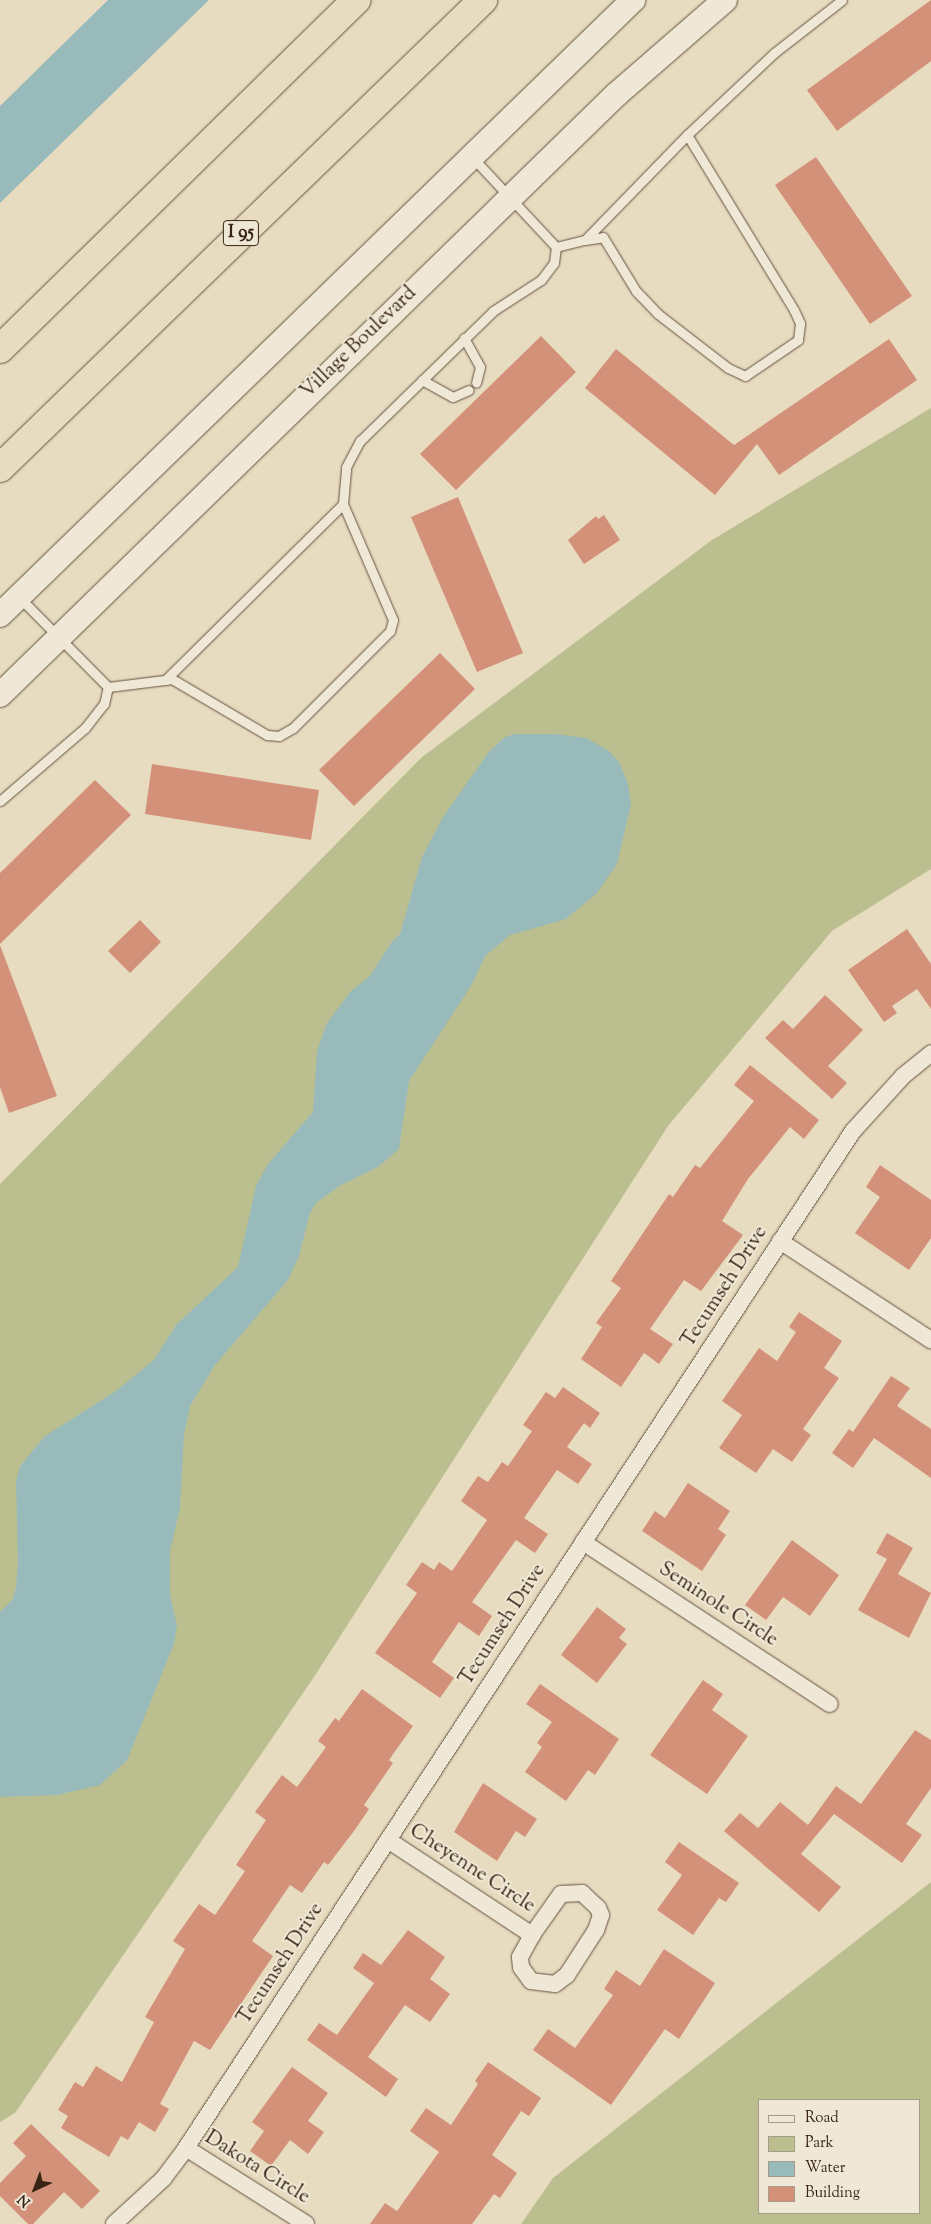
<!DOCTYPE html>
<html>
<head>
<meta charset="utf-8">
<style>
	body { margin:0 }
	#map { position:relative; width:931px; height:2224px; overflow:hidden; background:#e8dcc0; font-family:"Sorts Mill Goudy",serif }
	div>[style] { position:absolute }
	.green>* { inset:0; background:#bbbf8f }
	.water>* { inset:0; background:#99baba }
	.building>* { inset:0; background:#d49179 }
	.roads { filter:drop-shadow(0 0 1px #645240) drop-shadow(0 0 1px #645240) }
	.lane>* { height:9px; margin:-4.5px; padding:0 4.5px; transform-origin:4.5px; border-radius:4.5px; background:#f0e8d6 }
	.street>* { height:16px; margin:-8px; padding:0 8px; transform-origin:8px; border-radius:8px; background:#f0e8d6 }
	.secondary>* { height:24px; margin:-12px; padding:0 12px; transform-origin:12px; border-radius:12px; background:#f0e8d6 }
	.highway>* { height:28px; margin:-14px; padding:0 14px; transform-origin:14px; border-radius:14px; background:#e8dcc0 }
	span { translate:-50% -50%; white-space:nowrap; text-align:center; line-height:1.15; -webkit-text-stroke:4px #f0e8d6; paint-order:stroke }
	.shield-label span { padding:1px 4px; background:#f0e8d6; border:1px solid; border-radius:4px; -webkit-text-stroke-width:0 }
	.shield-label { font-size:19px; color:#382415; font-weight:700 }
	.street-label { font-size:20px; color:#382415 }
	.legend { position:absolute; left:758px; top:2099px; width:162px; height:115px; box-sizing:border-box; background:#f0e8d6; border:1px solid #a69a89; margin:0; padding:6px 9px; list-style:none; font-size:15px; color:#382415 }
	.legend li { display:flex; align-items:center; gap:10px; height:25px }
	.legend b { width:25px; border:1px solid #a69a89 }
	.north { position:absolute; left:10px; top:2164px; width:50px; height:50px; -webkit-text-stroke:4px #f0e8d6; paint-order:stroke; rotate:223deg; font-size:14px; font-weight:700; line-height:20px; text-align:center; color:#382415 }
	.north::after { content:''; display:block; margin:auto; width:18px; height:22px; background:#382415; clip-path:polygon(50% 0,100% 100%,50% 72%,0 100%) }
</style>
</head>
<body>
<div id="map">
	<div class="green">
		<div style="clip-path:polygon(931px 408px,931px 869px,832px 931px,668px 1126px,314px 1677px,15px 2113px,0 2122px,0 1184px,422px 757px,712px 540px)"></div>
		<div style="clip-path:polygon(evenodd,931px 1882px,931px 2224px,521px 2224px,553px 2178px,931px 1882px,920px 2100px,920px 2213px,760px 2213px,760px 2100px,920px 2100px)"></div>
	</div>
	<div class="water">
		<div style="clip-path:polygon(108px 0,209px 0,0 203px,0 106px)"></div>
		<div style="clip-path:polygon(515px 734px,554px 734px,586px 738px,609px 751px,619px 762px,628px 784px,631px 804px,617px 864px,597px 893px,566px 919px,510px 935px,485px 956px,472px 984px,409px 1081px,399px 1149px,378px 1167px,341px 1185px,316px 1203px,310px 1213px,299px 1256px,288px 1280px,215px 1365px,190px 1406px,184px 1434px,180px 1508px,170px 1551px,170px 1595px,177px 1625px,174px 1644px,127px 1760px,100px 1785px,57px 1795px,0 1797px,0 1612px,13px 1599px,16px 1587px,18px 1562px,16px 1482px,20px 1466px,45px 1436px,116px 1391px,154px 1360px,176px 1325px,238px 1267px,256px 1186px,268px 1164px,313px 1112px,317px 1051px,327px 1023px,351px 991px,370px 976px,391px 943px,400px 934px,422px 857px,443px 817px,488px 753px,505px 737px)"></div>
	</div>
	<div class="building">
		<div style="clip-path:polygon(931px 0,931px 61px,837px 131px,807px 90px)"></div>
		<div style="clip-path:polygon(816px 157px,912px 296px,870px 324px,775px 185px)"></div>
		<div style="clip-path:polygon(541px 336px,576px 372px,456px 490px,420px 454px)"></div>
		<div style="clip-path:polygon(889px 339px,917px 380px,779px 475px,757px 444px,715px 495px,585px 388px,616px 349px,734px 445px)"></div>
		<div style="clip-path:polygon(458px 497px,523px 653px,477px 672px,411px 517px)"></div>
		<div style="clip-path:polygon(604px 515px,620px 540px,584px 564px,568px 540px,596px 516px,598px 519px)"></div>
		<div style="clip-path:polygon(440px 653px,475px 689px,354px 806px,319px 770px)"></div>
		<div style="clip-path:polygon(152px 764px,319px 790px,311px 840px,145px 814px)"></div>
		<div style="clip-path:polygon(95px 780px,131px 815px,0 944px,0 873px)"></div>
		<div style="clip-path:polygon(140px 920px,161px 942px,130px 973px,108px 951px)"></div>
		<div style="clip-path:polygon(907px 929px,931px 964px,931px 1009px,917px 989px,892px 1006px,897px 1013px,884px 1022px,848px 970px)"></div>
		<div style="clip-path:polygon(0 945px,57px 1096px,9px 1113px,0 1087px)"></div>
		<div style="clip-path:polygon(825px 995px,863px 1030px,828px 1066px,847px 1083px,832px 1099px,765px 1038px,783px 1020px,793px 1029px)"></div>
		<div style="clip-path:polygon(750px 1065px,819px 1120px,804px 1139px,790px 1127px,748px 1179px,722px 1221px,743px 1235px,701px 1291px,684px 1280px,650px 1329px,673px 1344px,659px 1364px,644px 1353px,621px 1387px,581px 1359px,602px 1327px,596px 1323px,621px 1288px,611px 1281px,669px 1194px,673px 1197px,695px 1165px,700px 1168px,754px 1101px,734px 1085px)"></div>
		<div style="clip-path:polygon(880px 1165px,931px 1200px,931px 1238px,909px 1270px,855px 1233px,880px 1197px,866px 1187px)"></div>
		<div style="clip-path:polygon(799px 1312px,842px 1341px,824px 1368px,839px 1378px,803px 1429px,811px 1435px,792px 1462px,773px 1449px,756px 1473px,719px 1448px,742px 1415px,722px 1401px,759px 1348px,777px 1361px,796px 1332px,789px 1327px)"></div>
		<div style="clip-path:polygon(891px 1376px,910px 1388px,897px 1406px,931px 1429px,931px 1478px,874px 1438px,853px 1468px,832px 1453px,849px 1429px,853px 1432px)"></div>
		<div style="clip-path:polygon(563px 1387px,600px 1413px,590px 1428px,584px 1423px,567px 1447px,592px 1464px,578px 1484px,557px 1470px,524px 1518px,548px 1534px,535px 1553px,516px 1540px,472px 1602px,492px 1616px,479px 1636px,459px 1622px,432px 1662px,454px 1678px,440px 1698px,375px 1653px,417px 1593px,406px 1585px,422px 1562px,434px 1570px,439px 1562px,452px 1571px,487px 1520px,461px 1501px,478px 1476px,488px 1482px,502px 1462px,508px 1466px,532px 1431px,523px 1425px,546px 1392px,555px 1398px)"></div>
		<div style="clip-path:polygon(688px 1483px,730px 1511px,718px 1529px,726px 1535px,702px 1571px,642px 1531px,655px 1511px,665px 1518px)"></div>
		<div style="clip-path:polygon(887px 1533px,913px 1548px,898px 1574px,931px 1593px,909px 1638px,858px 1610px,887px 1559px,876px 1553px)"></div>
		<div style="clip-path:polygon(792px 1540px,839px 1575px,810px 1616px,783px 1597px,766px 1620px,745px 1605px)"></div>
		<div style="clip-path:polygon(597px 1607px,626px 1629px,619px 1638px,627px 1644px,597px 1683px,561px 1655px)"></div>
		<div style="clip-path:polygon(703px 1680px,723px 1694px,712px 1710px,748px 1736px,707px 1794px,650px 1755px)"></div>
		<div style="clip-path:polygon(540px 1684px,619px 1739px,595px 1775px,588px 1770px,566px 1801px,525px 1772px,542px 1747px,537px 1743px,552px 1722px,526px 1704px)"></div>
		<div style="clip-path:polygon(362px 1689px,413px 1726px,389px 1760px,393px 1763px,364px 1805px,369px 1809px,354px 1831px,328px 1865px,324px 1862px,302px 1893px,290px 1885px,252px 1941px,273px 1956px,210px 2050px,194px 2041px,160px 2104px,169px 2109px,155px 2132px,139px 2122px,128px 2140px,121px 2136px,109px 2157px,61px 2128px,68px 2116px,58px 2110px,75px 2082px,83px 2087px,96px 2066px,122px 2082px,154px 2022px,145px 2017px,185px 1949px,173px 1941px,199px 1904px,215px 1915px,245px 1871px,236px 1865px,266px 1820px,255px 1812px,282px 1775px,297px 1787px,326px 1747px,318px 1741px,335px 1718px,339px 1721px)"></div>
		<div style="clip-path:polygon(915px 1730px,931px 1740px,931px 1788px,906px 1824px,922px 1835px,902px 1863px,834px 1814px,801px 1854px,841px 1887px,819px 1912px,724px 1831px,740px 1813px,758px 1828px,780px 1802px,808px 1825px,836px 1786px,861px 1804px)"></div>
		<div style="clip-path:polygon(483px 1783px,537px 1819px,525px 1837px,516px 1831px,497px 1861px,454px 1832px)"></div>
		<div style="clip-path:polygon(679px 1842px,739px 1883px,726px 1902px,719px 1898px,693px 1935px,657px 1910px,682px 1875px,665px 1862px)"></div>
		<div style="clip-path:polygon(408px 1930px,445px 1957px,430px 1979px,450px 1994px,430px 2022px,405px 2005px,368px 2057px,398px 2079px,386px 2097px,307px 2040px,319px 2023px,337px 2035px,374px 1983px,353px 1968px,363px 1953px,381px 1965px)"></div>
		<div style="clip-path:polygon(664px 1949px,715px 1983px,679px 2039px,665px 2029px,611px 2105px,533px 2050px,548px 2029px,575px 2048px,613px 1995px,604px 1989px,616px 1970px,640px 1986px)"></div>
		<div style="clip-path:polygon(488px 2062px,541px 2098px,529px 2116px,521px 2111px,492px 2155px,517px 2173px,500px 2198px,494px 2194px,472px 2224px,370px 2224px,385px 2203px,397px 2211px,439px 2152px,410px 2131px,426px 2108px,451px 2125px,478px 2084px,475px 2081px)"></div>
		<div style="clip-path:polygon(292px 2067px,328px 2093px,308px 2121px,324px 2132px,308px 2154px,290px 2140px,271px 2166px,250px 2151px,264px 2131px,252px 2122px)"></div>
		<div style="clip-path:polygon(31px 2124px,100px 2191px,82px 2209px,64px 2192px,33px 2224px,28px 2224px,0 2196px,0 2183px,26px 2156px,13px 2143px)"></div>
	</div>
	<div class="roads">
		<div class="lane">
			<div style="left:687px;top:135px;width:120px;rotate:-43.3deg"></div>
			<div style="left:774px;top:53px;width:86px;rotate:-37.9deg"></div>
			<div style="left:556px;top:247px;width:30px;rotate:-14deg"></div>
			<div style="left:585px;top:240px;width:18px;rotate:-9deg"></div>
			<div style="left:603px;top:237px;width:63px;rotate:58.6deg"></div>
			<div style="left:636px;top:291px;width:32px;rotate:46deg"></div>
			<div style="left:658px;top:314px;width:88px;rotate:37.6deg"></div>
			<div style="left:728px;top:368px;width:19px;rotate:25deg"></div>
			<div style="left:745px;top:376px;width:64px;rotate:-34.2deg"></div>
			<div style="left:798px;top:340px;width:17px;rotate:-83deg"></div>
			<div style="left:800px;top:323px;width:14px;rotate:-115deg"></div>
			<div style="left:794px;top:310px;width:205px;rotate:-121.4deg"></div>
			<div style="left:687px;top:135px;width:146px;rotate:134.2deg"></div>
			<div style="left:464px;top:338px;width:33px;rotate:61deg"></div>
			<div style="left:480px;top:367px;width:16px;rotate:104deg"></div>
			<div style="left:422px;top:380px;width:35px;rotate:29deg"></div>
			<div style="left:453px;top:397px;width:17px;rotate:-24deg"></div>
			<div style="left:343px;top:504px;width:37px;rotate:-85deg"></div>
			<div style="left:346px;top:467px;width:30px;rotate:-62deg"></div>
			<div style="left:360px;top:441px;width:186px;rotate:-44.3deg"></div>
			<div style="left:493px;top:311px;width:57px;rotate:-32.9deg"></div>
			<div style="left:541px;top:280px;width:21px;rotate:-53deg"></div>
			<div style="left:554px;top:263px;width:16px;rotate:-83deg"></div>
			<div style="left:556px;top:247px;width:123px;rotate:-133deg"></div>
			<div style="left:108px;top:687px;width:57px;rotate:-7deg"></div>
			<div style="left:165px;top:680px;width:7px;rotate:-8deg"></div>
			<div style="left:172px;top:679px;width:110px;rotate:30.5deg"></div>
			<div style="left:267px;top:735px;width:12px;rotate:5deg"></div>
			<div style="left:279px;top:736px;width:16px;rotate:-30deg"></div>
			<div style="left:293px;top:728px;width:137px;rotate:-45deg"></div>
			<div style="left:390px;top:631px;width:11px;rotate:-75deg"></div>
			<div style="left:393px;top:620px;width:126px;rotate:-113.3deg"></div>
			<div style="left:343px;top:504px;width:250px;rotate:135.3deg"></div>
			<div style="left:0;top:801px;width:112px;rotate:-40.7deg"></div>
			<div style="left:85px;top:728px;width:31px;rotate:-52deg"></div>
			<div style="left:104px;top:704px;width:17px;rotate:-77deg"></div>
			<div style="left:108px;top:687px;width:127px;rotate:-134.7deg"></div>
		</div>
		<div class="street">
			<div style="left:780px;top:1241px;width:181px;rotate:33.3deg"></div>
			<div style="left:583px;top:1542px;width:295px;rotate:33.3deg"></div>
			<div style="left:388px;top:1840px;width:173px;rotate:33.4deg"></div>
			<div style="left:532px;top:1935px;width:50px;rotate:-54.7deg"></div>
			<div style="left:561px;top:1894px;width:21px;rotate:-3deg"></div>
			<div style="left:582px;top:1893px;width:22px;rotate:43deg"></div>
			<div style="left:598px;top:1908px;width:8px;rotate:67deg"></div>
			<div style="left:601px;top:1915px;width:16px;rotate:108deg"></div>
			<div style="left:596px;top:1930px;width:54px;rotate:122.8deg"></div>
			<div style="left:567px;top:1975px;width:15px;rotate:143deg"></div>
			<div style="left:555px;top:1984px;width:24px;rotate:-173deg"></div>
			<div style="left:531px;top:1981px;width:17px;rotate:-126deg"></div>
			<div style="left:521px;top:1967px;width:10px;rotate:-96deg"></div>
			<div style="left:520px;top:1957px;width:25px;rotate:-61deg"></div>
			<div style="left:186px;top:2148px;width:142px;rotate:32.3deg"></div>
			<div style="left:114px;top:2224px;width:67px;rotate:-42.6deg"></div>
			<div style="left:163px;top:2179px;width:39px;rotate:-53deg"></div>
			<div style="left:186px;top:2148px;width:1216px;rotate:-56.74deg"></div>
			<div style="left:853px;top:1131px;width:74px;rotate:-47.7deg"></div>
			<div style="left:903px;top:1076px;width:36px;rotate:-39deg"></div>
		</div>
		<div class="secondary">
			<div style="left:0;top:615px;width:883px;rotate:-44.17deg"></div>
			<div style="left:0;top:695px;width:861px;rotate:-44.25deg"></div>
			<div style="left:617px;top:94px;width:143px;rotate:-41deg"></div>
		</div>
		<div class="highway">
			<div style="left:0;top:349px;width:499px;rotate:-44.4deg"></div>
			<div style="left:0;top:468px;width:673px;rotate:-44.1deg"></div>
		</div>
	</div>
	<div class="shield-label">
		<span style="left:241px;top:233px">I 95</span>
	</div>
	<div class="street-label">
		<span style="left:359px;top:343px;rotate:-44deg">Village Boulevard</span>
		<span style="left:725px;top:1287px;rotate:-57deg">Tecumseh Drive</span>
		<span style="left:718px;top:1605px;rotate:33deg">Seminole Circle</span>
		<span style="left:503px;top:1625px;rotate:-57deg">Tecumseh Drive</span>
		<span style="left:472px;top:1869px;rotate:33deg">Cheyenne Circle</span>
		<span style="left:281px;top:1964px;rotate:-57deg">Tecumseh Drive</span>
		<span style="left:257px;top:2168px;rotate:32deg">Dakota Circle</span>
	</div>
	<ul class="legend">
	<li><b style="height:6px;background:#f0e8d6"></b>Road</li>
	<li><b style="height:14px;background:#bbbf8f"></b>Park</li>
	<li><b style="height:14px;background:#99baba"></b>Water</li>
	<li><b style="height:14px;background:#d49179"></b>Building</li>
	</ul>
	<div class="north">N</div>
</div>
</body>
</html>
